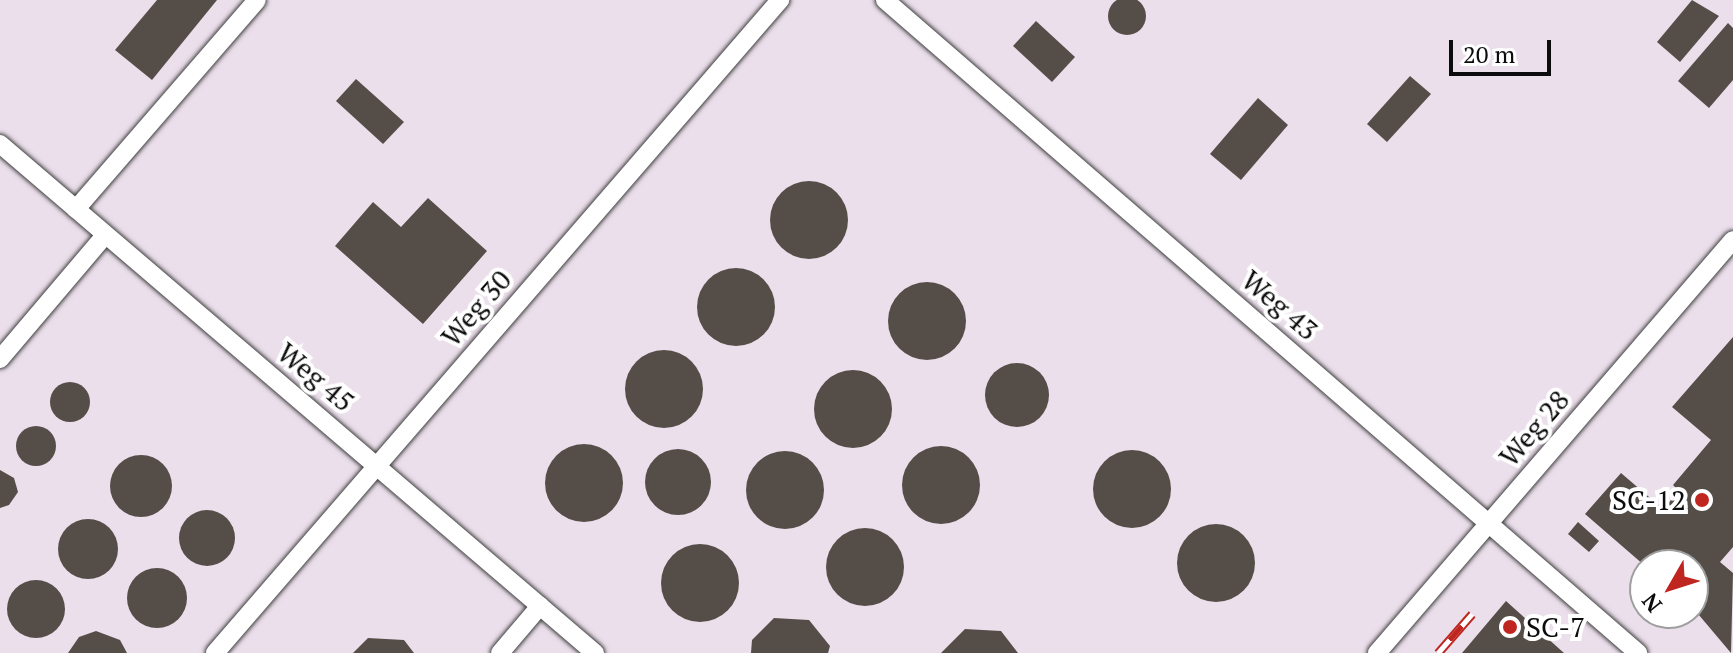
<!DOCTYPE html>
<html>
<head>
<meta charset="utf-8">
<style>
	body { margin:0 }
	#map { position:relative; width:1733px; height:653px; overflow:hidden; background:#fffdeb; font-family:"PT Serif",serif }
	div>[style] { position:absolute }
	.industrial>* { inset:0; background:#ebdfeb }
	.building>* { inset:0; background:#554e48 }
	.round { border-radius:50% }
	.roads { filter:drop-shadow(0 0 2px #3f3f3f) drop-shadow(0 0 2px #3f3f3f) }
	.lane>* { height:18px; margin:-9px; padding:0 9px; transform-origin:9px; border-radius:9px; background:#fff }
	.rail>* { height:9px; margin-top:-4.5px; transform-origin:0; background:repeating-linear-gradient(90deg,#fff 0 18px,#c02620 0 36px); box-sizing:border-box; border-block:2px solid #c02620 }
	.dots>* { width:22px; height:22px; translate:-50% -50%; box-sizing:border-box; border:4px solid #fff; border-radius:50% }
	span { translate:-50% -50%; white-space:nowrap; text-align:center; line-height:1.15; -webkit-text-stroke:8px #fff; paint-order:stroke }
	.street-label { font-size:28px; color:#0c0c0c }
	.poi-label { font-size:28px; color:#0c0c0c }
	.right { translate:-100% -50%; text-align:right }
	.left { translate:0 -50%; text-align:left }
	.north { position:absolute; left:1629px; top:549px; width:80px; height:80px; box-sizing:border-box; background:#fff; border:2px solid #9e9e9e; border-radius:50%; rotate:231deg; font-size:22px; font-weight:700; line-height:32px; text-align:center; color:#0c0c0c }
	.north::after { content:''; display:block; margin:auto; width:28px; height:36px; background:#c02620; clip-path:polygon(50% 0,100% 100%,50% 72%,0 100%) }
	.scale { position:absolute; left:1449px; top:40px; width:102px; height:36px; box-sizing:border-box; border:4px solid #0c0c0c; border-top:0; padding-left:10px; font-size:24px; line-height:28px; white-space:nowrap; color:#0c0c0c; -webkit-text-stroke:6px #fff; paint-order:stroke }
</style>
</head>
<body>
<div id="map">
	<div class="industrial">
		<div style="clip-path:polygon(evenodd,0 0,1733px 0,1733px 653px,0 653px,0 0,1645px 565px,1693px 565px,1693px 613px,1645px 613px,1645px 565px)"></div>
	</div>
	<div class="building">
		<div class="round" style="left:1108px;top:-3px;width:38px;height:38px"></div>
		<div style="clip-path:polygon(157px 0,217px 0,152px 80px,115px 50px)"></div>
		<div style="clip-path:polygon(1692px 0,1719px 16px,1680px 62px,1657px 42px)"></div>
		<div style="clip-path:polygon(1036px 21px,1075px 57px,1052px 82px,1013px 46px)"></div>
		<div style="clip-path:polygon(1728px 23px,1733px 28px,1733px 80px,1709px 108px,1678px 81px)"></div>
		<div style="clip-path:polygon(1410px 76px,1431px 94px,1387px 142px,1367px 124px)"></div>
		<div style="clip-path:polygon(356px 79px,404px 122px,383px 144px,336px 101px)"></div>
		<div style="clip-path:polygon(1258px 98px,1288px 125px,1241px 180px,1210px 154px)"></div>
		<div class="round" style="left:770px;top:181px;width:78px;height:78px"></div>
		<div style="clip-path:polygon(428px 198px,487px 251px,423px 324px,335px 246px,373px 202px,401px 227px)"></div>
		<div class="round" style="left:697px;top:268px;width:78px;height:78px"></div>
		<div class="round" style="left:888px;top:282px;width:78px;height:78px"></div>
		<div style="clip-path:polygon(1733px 337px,1733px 547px,1720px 562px,1733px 573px,1731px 653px,1693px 608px,1693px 565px,1644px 565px,1585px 514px,1621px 473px,1663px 509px,1679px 491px,1673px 485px,1711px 440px,1672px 407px)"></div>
		<div class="round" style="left:625px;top:350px;width:78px;height:78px"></div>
		<div class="round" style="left:985px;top:363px;width:64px;height:64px"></div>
		<div class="round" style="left:814px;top:370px;width:78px;height:78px"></div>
		<div class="round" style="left:50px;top:382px;width:40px;height:40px"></div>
		<div class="round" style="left:16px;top:426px;width:40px;height:40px"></div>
		<div class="round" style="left:545px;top:444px;width:78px;height:78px"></div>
		<div class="round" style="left:902px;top:446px;width:78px;height:78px"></div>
		<div class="round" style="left:645px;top:449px;width:66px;height:66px"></div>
		<div class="round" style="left:1093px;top:450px;width:78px;height:78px"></div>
		<div class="round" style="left:746px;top:451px;width:78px;height:78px"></div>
		<div class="round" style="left:110px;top:455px;width:62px;height:62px"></div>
		<div style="clip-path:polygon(0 470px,14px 478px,18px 492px,9px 505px,0 508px)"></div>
		<div class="round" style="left:179px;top:510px;width:56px;height:56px"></div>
		<div class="round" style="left:58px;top:519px;width:60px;height:60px"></div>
		<div style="clip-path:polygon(1578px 522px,1599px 541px,1589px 552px,1568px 534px)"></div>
		<div class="round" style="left:1177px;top:524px;width:78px;height:78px"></div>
		<div class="round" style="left:826px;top:528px;width:78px;height:78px"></div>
		<div class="round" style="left:661px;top:544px;width:78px;height:78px"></div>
		<div class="round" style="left:127px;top:568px;width:60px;height:60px"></div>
		<div class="round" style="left:7px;top:580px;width:58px;height:58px"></div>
		<div style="clip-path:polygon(1506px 601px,1564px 653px,1462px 653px)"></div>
		<div style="clip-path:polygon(774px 618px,809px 620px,830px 646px,828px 653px,751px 653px,752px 640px)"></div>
		<div style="clip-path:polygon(965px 629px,1001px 631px,1018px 653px,941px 653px)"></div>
		<div style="clip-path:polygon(96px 631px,120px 640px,127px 653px,68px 653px,79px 637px)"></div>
		<div style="clip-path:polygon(368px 638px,404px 640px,414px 653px,353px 653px)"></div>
	</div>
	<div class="roads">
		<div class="lane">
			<div style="left:885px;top:0;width:997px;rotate:40.93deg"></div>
			<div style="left:0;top:144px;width:783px;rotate:40.55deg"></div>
			<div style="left:76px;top:209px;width:276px;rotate:-49.1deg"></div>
			<div style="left:0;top:359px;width:162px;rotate:-49.7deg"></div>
			<div style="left:215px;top:653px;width:864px;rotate:-49.13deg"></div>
			<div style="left:500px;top:653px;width:62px;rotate:-49.6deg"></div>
			<div style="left:1377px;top:653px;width:545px;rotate:-49.24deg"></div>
		</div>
	</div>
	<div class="rail">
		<div style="left:1438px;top:653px;width:52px;rotate:-48.9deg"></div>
	</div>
	<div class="dots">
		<div style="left:1702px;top:500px;background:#c02620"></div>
		<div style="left:1510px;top:627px;background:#c02620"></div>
	</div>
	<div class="street-label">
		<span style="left:1280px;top:305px;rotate:41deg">Weg 43</span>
		<span style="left:476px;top:308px;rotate:-49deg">Weg 30</span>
		<span style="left:316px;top:377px;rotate:40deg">Weg 45</span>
		<span style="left:1534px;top:428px;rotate:-49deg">Weg 28</span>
	</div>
	<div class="poi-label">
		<span class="right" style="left:1686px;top:500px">SC-12</span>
		<span class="left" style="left:1526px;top:627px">SC-7</span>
	</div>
	<div class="north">N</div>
	<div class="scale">20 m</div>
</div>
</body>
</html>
